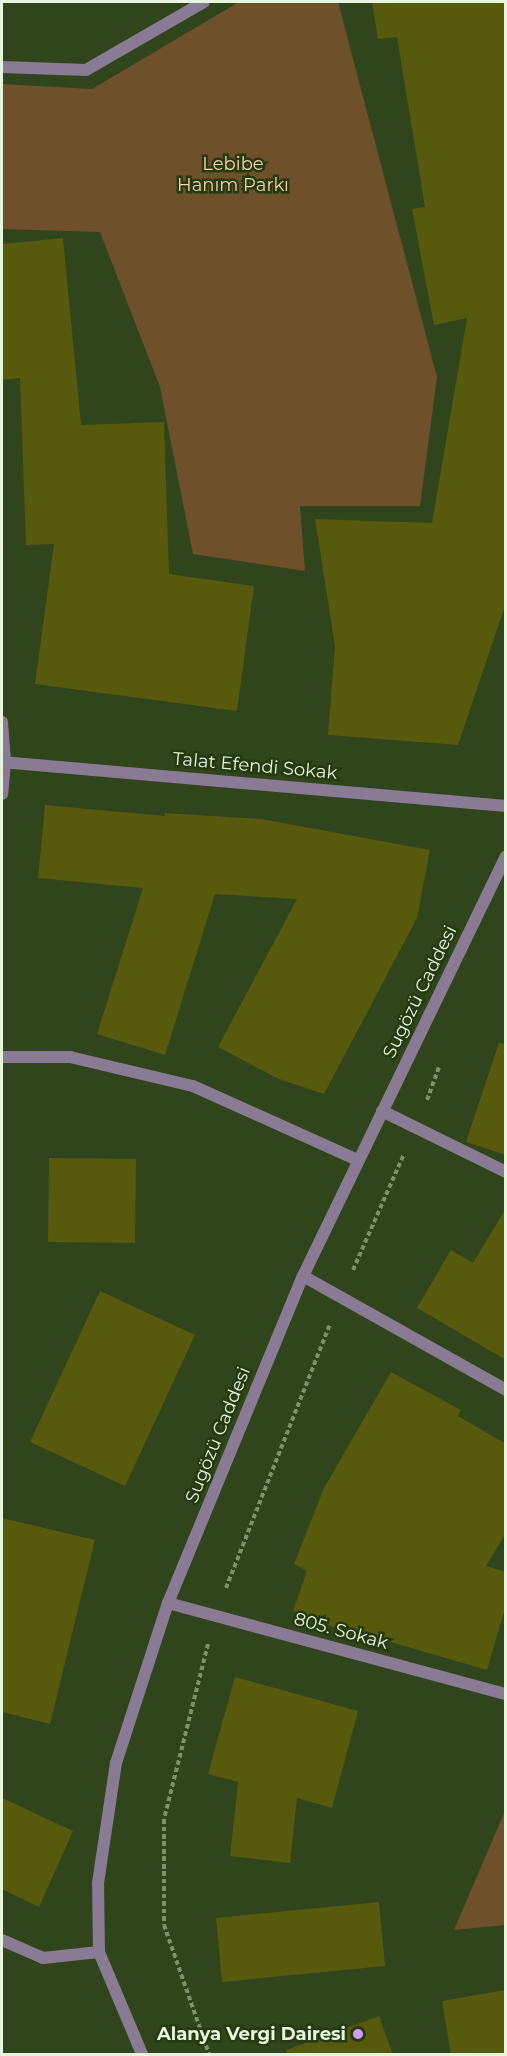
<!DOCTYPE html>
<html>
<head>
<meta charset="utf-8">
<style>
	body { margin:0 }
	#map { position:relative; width:507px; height:2056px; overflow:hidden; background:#30451b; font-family:Montserrat,sans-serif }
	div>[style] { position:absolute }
	.green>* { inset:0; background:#6e502b }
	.building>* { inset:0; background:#57590d }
	.path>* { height:4px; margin-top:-2px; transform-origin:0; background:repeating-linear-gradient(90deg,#7f906e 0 4.5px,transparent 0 7.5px) }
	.minor>* { height:12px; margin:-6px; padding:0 6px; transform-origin:6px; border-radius:6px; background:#8a7b94 }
	.tertiary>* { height:12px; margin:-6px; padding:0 6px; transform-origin:6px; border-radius:6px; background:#8a7b94 }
	.dots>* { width:16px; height:16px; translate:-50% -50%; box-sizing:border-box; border:3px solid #263a11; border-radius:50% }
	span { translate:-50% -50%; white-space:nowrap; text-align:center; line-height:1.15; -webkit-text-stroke:5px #263a11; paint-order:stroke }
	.park-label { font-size:18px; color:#f8d2a4 }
	.street-label { font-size:18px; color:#e8f5dd }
	.poi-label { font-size:18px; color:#e8f5dd; font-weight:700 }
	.right { translate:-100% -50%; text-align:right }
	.frame { position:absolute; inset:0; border:3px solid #e8f5dd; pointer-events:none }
</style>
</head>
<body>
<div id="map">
	<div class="green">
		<div style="clip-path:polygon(239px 2px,338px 2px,437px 377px,420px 506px,300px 506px,305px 571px,193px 554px,160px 387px,100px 232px,2px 229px,2px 84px,92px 89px)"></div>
		<div style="clip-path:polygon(505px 1811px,505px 1925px,454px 1930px)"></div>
	</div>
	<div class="building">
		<div style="clip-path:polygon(372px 2px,506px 2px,506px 603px,458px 745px,328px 735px,335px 646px,315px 519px,432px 523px,467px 318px,434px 325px,412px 209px,425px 207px,397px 37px,378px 39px)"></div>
		<div style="clip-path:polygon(63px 238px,81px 425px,164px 422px,169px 574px,254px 586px,237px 711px,35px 684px,54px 544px,26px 545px,20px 378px,2px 380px,2px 244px)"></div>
		<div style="clip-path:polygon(45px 805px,165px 816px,165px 813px,261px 819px,430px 850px,417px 918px,324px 1094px,279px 1079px,218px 1047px,297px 899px,215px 894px,165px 1055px,97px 1034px,143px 888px,38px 878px)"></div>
		<div style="clip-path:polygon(499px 1043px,506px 1044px,506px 1155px,466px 1142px)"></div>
		<div style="clip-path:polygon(49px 1158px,136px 1159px,135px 1243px,48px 1242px)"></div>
		<div style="clip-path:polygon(506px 1208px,506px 1360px,417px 1308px,451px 1250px,473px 1263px)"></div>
		<div style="clip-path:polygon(100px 1291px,195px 1335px,125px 1486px,30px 1442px)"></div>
		<div style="clip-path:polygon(391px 1372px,461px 1410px,458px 1416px,506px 1444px,506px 1533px,486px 1566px,506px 1572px,506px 1605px,487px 1670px,363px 1634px,361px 1638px,293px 1611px,307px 1571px,294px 1564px,324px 1488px)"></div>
		<div style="clip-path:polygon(2px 1518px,95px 1540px,50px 1724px,2px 1712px)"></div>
		<div style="clip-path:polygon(235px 1677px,358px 1711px,332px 1808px,297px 1798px,290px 1863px,230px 1856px,238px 1782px,208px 1774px)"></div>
		<div style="clip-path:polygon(2px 1798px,73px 1831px,39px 1907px,2px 1889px)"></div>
		<div style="clip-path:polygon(379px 1902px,385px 1966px,222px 1982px,216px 1918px)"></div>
		<div style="clip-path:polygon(506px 1990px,506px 2055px,451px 2055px,442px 2001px)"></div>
		<div style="clip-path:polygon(379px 2016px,393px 2055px,287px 2055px,286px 2050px)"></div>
	</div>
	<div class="path">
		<div style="left:427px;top:1100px;width:37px;rotate:-70deg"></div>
		<div style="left:353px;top:1270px;width:127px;rotate:-66.3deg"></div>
		<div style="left:226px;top:1588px;width:284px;rotate:-68.5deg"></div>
		<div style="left:208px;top:1644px;width:180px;rotate:104.1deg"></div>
		<div style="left:164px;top:1819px;width:106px;rotate:90deg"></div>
		<div style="left:164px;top:1925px;width:137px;rotate:70.8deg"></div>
	</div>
	<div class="minor">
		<div style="left:2px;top:67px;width:84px;rotate:2deg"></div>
		<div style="left:86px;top:70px;width:136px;rotate:-30deg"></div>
		<div style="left:2px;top:722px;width:40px;rotate:85.7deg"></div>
		<div style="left:5px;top:762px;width:32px;rotate:95deg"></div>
		<div style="left:2px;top:762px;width:506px;rotate:4.99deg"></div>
		<div style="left:2px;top:1057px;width:68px"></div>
		<div style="left:70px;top:1057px;width:126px;rotate:13.3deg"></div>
		<div style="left:193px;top:1086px;width:181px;rotate:24.2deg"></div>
		<div style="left:382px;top:1111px;width:138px;rotate:26.2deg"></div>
		<div style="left:303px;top:1276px;width:233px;rotate:29.3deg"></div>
		<div style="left:168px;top:1603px;width:350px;rotate:15.1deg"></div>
	</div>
	<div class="tertiary">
		<div style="left:2px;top:1940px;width:45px;rotate:23.7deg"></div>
		<div style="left:43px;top:1958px;width:56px;rotate:-6.1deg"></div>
		<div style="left:142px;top:2054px;width:111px;rotate:-112.9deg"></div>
		<div style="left:99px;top:1952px;width:69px;rotate:-90.8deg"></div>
		<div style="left:98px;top:1883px;width:121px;rotate:-81.5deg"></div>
		<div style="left:116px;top:1763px;width:168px;rotate:-72deg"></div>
		<div style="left:168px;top:1603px;width:354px;rotate:-67.6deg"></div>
		<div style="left:303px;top:1276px;width:466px;rotate:-64.2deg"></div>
	</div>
	<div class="dots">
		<div style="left:358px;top:2034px;background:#d59bfa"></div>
	</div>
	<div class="park-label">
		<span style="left:233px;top:175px">Lebibe<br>Hanım Parkı</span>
	</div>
	<div class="street-label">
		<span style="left:255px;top:766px;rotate:5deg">Talat Efendi Sokak</span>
		<span style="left:420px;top:992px;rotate:-64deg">Sugözü Caddesi</span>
		<span style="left:218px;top:1435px;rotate:-68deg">Sugözü Caddesi</span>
		<span style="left:341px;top:1631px;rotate:15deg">805. Sokak</span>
	</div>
	<div class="poi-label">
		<span class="right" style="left:346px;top:2034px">Alanya Vergi Dairesi</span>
	</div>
	<div class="frame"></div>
</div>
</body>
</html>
